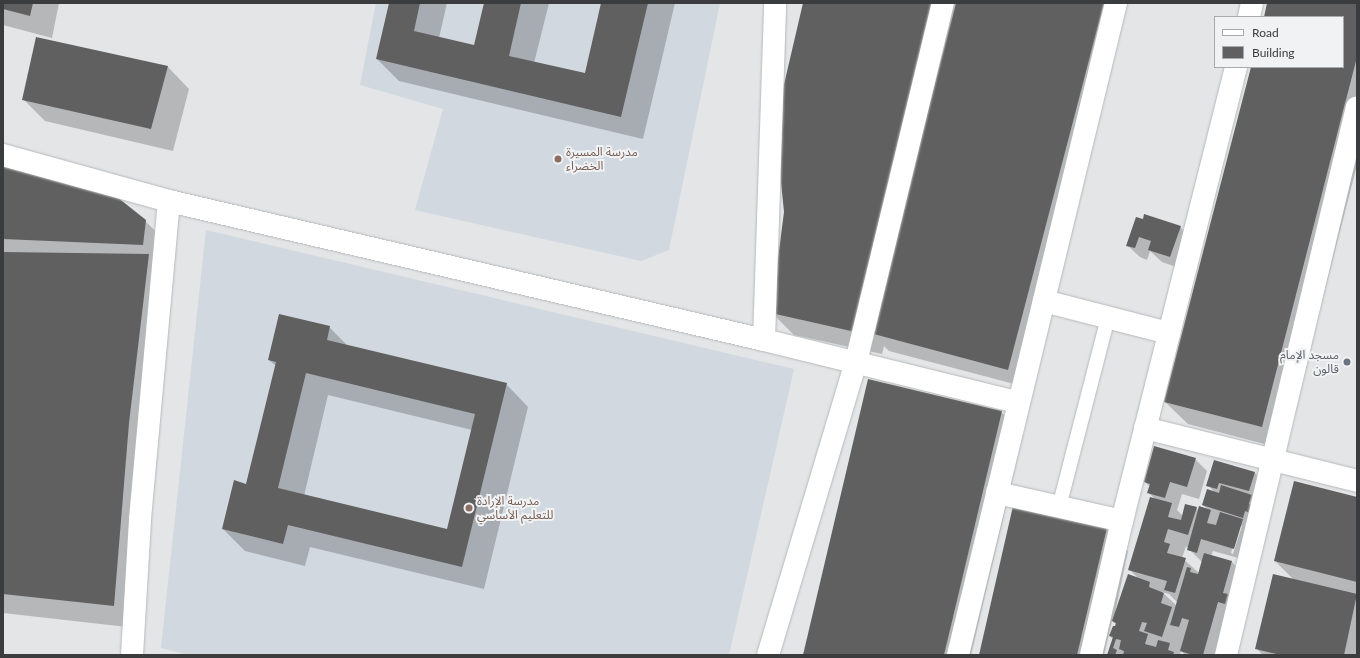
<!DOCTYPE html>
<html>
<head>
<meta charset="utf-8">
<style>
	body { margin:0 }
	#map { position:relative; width:1360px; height:658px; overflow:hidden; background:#e3e5e7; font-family:Lato,"Noto Sans Arabic",sans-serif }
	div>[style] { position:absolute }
	.built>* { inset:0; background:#d1d8df }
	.shadow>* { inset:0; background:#0003 }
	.building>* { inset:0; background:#616061 }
	.roads { filter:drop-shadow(0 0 1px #b6b8ba) drop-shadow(0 0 1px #b6b8ba) }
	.lane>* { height:14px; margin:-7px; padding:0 7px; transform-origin:7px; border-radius:7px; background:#fff }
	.street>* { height:22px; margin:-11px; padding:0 11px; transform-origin:11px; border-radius:11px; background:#fff }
	.dots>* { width:11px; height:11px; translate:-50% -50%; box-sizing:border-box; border:2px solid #f0f2f4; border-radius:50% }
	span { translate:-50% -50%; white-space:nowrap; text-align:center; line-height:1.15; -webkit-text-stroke:4px #f0f2f4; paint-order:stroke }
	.education-label { font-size:12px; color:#785e54 }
	.left { translate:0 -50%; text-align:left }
	.worship-label { font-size:12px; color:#5b616d }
	.right { translate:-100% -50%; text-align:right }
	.frame { position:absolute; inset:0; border:4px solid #3b3c3d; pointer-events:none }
	.legend { position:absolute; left:1214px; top:16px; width:130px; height:52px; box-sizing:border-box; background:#f0f2f4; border:1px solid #a8a9ab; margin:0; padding:5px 7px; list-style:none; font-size:12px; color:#3b3c3d }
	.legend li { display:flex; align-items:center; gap:8px; height:20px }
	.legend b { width:20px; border:1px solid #a8a9ab }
</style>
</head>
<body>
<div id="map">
	<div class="built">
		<div style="clip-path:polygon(376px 3px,720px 3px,669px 250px,641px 261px,415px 210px,443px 109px,360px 85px)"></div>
		<div style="clip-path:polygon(206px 230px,794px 369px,729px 655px,189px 655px,161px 648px)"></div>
	</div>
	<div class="shadow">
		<div style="clip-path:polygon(3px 3px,59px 3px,52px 38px,3px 25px)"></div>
		<div style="clip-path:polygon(390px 3px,447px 3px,439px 38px,475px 46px,485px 3px,549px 3px,534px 63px,585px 74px,602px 3px,675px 3px,643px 139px,399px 81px,377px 59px)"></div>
		<div style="clip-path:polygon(evenodd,804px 3px,1119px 3px,1026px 387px,889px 351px,884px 346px,882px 354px,794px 335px,772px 313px,785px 212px,804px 3px,933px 78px,937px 79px,927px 119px,933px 78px)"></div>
		<div style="clip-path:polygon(1268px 3px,1357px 3px,1357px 165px,1284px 449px,1188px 424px,1165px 402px,1252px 67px,1343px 67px,1343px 17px,1265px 17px)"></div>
		<div style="clip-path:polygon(167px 66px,189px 89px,173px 151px,45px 121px,23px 99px)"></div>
		<div style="clip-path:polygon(3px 163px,145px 221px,168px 243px,136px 628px,3px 613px)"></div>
		<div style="clip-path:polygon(1136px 218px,1180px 227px,1192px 239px,1182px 269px,1162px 262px,1150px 251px,1147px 260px,1140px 257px,1127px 245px)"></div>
		<div style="clip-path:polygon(evenodd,329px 327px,348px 346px,506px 384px,528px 407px,484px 589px,310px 547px,305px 566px,245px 551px,223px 529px,247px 485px,276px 366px,269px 360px,329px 327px,328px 395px,472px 430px,448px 530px,304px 496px,328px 395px)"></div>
		<div style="clip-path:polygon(1001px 412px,1023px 434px,971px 655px,803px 655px)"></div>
		<div style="clip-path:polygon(evenodd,1195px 459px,1207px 471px,1199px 499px,1182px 494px,1177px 510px,1183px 516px,1196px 508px,1199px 511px,1208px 510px,1203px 505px,1215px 493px,1208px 485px,1254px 472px,1266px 485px,1246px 560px,1213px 551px,1211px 556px,1232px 562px,1249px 579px,1225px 655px,1185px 655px,1181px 651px,1180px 655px,1108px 655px,1113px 639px,1109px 635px,1117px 625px,1112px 621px,1104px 655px,980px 655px,1106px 529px,1128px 551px,1115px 613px,1139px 579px,1129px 569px,1155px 499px,1149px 493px,1150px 487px,1145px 482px,1195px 459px,1239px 526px,1242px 526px,1233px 554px,1231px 553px,1239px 526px,1195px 459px,1186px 546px,1202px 562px,1199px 573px,1182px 558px,1186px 546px,1195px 459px,1162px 592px,1169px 594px,1178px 603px,1177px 606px,1162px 592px)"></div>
		<div style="clip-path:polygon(1357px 498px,1357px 655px,1263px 655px,1256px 648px,1294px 580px,1275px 561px)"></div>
	</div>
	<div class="building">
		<div style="clip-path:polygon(3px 3px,33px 3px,30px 16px,3px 9px)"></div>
		<div style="clip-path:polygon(389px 3px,420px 3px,414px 31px,474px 45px,484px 3px,521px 3px,509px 56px,585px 73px,601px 3px,648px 3px,621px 117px,376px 59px)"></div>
		<div style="clip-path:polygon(803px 3px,936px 3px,860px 333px,771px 313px,784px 212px,775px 123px)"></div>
		<div style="clip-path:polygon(956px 3px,1104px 3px,1008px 370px,870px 333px)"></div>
		<div style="clip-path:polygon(1267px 3px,1357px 3px,1357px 57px,1262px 427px,1164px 402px,1251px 67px,1343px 67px,1343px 17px,1264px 17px)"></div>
		<div style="clip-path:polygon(36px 37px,168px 66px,151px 129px,22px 100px)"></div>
		<div style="clip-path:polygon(3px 162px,107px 189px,146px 220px,143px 245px,3px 239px)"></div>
		<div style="clip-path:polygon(1144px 214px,1181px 226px,1170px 257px,1148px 250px,1151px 241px,1139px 237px,1135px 248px,1126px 246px,1136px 217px,1143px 219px)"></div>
		<div style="clip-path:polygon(3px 252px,149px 254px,129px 423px,114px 606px,3px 594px)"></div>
		<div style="clip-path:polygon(evenodd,279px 314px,330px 326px,327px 340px,507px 383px,462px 567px,288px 525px,283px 544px,222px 529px,234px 480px,246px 484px,276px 362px,268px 360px,279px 314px,306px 373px,475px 414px,447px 529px,278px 488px,306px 373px)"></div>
		<div style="clip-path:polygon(868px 379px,1002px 411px,944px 655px,803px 655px)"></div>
		<div style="clip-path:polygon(1154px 446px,1196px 458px,1187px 487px,1170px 482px,1165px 498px,1147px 493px,1150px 484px,1144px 482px)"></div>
		<div style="clip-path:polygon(1214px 460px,1255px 472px,1249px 491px,1219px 483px,1217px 489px,1206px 486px)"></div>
		<div style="clip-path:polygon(1294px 481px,1357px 497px,1357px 582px,1274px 561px)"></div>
		<div style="clip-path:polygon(1221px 485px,1252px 495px,1249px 504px,1255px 506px,1252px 514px,1245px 511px,1243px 518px,1202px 505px,1207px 489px,1219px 493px)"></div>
		<div style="clip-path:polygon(1150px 497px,1172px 503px,1168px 517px,1181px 520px,1185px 504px,1197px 507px,1188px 535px,1168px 529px,1164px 542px,1170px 544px,1167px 553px,1186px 558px,1175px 593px,1164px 590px,1167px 581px,1128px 570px)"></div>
		<div style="clip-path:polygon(1013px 506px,1107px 528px,1077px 655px,979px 655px)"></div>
		<div style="clip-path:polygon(1199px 506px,1211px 510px,1207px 523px,1216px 525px,1220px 512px,1243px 519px,1234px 549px,1201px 539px,1197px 553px,1187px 550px)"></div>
		<div style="clip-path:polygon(1204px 553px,1232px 561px,1223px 593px,1228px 594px,1225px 604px,1218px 602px,1203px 655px,1193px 655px,1180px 651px,1189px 620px,1182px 618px,1179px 627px,1170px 625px,1187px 567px,1191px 568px,1190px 572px,1198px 574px)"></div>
		<div style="clip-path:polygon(1128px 574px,1150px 582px,1149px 587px,1164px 593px,1161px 603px,1172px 607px,1162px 637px,1144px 631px,1147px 623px,1142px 622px,1139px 631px,1148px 634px,1145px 644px,1156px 647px,1158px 640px,1170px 643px,1168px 650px,1174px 652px,1173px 655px,1123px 655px,1124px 651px,1119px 649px,1121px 640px,1116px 639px,1113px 648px,1117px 650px,1115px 655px,1107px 655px,1113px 637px,1109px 636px,1113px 626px,1115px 626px,1116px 623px,1112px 621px)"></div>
		<div style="clip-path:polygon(1273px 574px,1357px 594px,1344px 655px,1281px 655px,1255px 649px)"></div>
	</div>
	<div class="roads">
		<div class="lane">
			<div style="left:1059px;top:507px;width:195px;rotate:-75.5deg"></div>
		</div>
		<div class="street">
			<div style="left:1249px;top:17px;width:14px;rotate:-78deg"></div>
			<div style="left:3px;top:155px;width:172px;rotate:15.5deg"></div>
			<div style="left:169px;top:201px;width:611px;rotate:13.15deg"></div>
			<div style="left:764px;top:340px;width:260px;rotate:13.8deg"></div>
			<div style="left:1044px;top:301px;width:129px;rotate:14.4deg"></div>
			<div style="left:764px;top:340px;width:337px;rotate:-88.1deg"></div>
			<div style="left:1145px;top:428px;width:219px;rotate:14deg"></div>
			<div style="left:997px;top:493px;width:128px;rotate:12.6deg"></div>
			<div style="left:132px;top:655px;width:136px;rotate:-86.6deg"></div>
			<div style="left:140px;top:519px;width:319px;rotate:-84.8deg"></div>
			<div style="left:768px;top:655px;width:306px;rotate:-73.3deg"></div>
			<div style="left:856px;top:362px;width:369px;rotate:-76.4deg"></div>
			<div style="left:958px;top:655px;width:671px;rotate:-76.38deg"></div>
			<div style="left:1091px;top:655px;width:138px;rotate:-77deg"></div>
			<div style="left:1122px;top:521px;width:468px;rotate:-75.9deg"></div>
			<div style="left:1226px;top:655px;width:563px;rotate:-76.56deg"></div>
		</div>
	</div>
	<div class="dots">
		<div style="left:558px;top:159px;background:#8d6e63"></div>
		<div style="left:1347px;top:362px;background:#6b7280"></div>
		<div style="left:469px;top:508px;background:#8d6e63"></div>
	</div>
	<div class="education-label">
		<span class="left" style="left:566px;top:159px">مدرسة المسيرة<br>الخضراء</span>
		<span class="left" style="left:477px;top:508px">مدرسة الإرادة<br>للتعليم الأساسي</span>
	</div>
	<div class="worship-label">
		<span class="right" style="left:1339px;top:362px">مسجد الإمام<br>قالون</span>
	</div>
	<div class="frame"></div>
	<ul class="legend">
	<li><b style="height:5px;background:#fff"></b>Road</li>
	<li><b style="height:11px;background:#616061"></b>Building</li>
	</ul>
</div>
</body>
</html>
